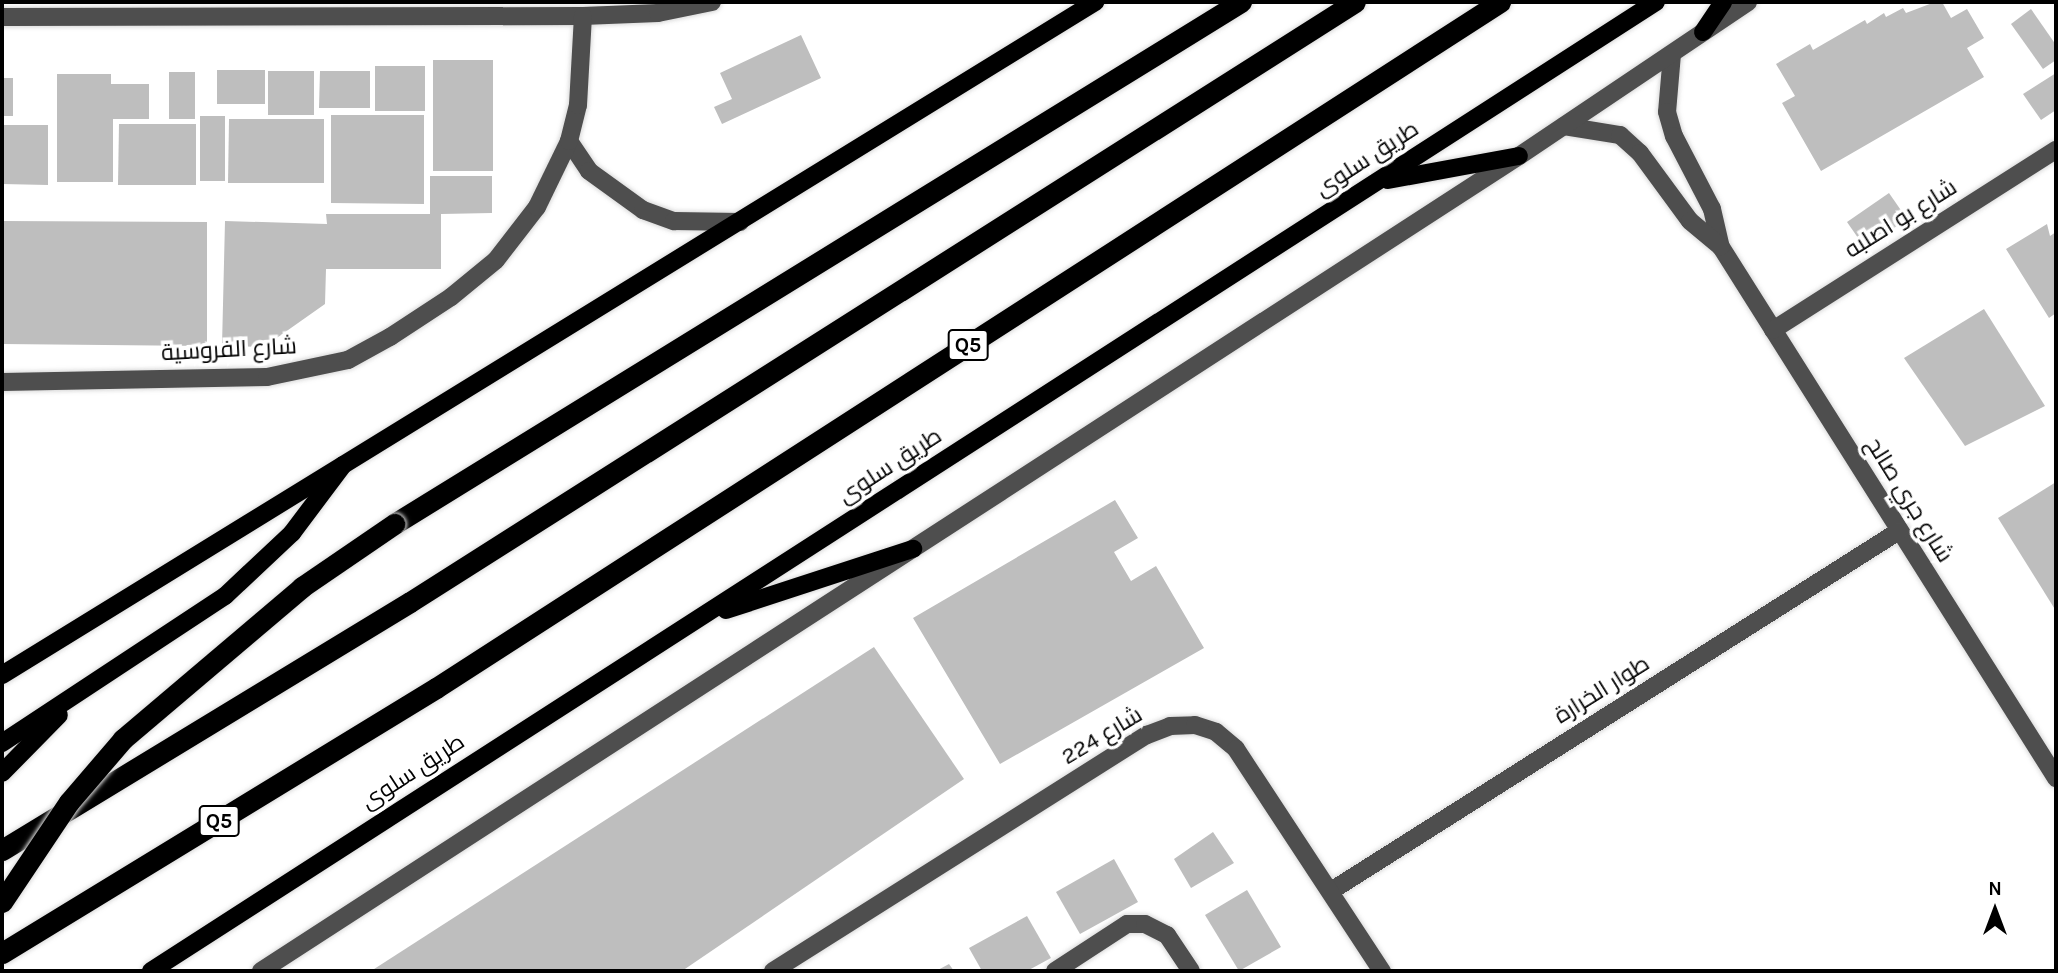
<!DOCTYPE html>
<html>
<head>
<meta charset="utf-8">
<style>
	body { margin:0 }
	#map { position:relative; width:2058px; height:973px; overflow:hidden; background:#fff; font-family:Karla,Cairo,sans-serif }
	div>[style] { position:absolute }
	.building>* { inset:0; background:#bebebe }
	.roads { filter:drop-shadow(0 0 2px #dbdbdb) drop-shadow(0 0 2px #dbdbdb) }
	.minor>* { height:18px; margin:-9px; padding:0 9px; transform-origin:9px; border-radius:9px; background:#4e4e4e }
	.major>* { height:18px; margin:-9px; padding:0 9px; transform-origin:9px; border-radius:9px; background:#000 }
	.highway>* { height:21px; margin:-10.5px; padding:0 10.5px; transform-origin:10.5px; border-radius:10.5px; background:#000 }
	.bridges { filter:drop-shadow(0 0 2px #dbdbdb) drop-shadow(0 0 2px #dbdbdb) }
	.highway-bridge>* { height:21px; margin:-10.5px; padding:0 10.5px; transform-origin:10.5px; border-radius:10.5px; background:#000 }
	span { translate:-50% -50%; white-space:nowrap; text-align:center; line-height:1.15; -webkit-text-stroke:7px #fff; paint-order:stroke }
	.shield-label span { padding:2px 5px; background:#fff; border:2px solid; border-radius:5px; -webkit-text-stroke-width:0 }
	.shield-label { font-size:21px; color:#000; font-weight:700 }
	.street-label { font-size:23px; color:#000 }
	.frame { position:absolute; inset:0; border:4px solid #000; pointer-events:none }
	.north { position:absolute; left:1960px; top:875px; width:70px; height:70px; -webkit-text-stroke:5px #fff; paint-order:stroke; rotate:0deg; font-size:19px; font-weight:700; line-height:28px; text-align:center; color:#000 }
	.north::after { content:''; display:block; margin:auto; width:24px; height:32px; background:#000; clip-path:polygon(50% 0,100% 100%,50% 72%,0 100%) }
</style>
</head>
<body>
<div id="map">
	<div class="building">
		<div style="clip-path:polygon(1935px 2px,1942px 2px,1951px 18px,1967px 9px,1984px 38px,1967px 48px,1984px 77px,1821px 171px,1782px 103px,1795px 96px,1776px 64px,1810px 44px,1813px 50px,1865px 20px,1867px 24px,1884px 13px,1886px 17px,1903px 8px,1906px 13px)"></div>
		<div style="clip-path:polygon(2031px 9px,2056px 45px,2056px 60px,2043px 69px,2011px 24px)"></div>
		<div style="clip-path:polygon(801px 35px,821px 78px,722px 124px,714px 107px,732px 99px,720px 73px)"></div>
		<div style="clip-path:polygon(433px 60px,493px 60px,493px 171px,433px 171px)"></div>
		<div style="clip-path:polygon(375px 66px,425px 66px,425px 111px,375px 111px)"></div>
		<div style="clip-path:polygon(217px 70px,265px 70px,265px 104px,217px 104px)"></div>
		<div style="clip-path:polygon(268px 71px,314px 71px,314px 115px,268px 115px)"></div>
		<div style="clip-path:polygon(320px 71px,370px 71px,370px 108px,319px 108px)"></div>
		<div style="clip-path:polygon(169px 72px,195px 72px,195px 119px,169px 119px)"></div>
		<div style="clip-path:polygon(2056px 73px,2056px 110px,2041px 120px,2023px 94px)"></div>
		<div style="clip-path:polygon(57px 74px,111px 74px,111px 84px,149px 84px,149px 119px,113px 119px,113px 182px,57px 182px)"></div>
		<div style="clip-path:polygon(2px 78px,13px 78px,13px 116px,2px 116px)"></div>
		<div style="clip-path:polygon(331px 115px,424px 115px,424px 204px,331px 203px)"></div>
		<div style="clip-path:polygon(200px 116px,225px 116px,225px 181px,200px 181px)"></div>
		<div style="clip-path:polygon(229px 119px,324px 119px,324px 183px,228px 183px)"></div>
		<div style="clip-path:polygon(119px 124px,196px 124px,196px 185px,118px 185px)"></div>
		<div style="clip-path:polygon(2px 125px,48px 125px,48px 185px,2px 184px)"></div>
		<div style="clip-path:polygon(430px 176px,492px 176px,492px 213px,441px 214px,441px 269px,326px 269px,325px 304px,264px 347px,222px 346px,225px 221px,327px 224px,326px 214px,430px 214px)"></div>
		<div style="clip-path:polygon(1889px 193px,1907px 219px,1865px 248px,1847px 222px)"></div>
		<div style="clip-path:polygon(2px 221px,207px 222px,207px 346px,2px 344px)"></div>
		<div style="clip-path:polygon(2047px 224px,2050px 236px,2056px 232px,2056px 313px,2049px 318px,2006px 249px)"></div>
		<div style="clip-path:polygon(1984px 309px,2045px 406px,1965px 446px,1904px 358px)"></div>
		<div style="clip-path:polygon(2056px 482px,2056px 611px,1998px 518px)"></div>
		<div style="clip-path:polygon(1115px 500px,1138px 538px,1114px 552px,1131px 581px,1156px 566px,1204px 648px,1000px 764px,913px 618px)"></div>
		<div style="clip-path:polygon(874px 647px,964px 779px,682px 971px,371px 971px)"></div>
		<div style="clip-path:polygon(1213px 832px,1234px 863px,1191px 888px,1174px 859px)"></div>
		<div style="clip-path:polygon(1114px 859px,1138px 902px,1080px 934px,1056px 892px)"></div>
		<div style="clip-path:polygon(1247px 890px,1281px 947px,1239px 971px,1205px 915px)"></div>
		<div style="clip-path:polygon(1027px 916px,1051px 958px,1027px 971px,982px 971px,969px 948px)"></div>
		<div style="clip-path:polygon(949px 964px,954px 971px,936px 971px)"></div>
	</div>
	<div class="roads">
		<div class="minor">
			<div style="left:2px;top:17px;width:581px;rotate:-0.1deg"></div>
			<div style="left:583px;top:16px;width:75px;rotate:-2.3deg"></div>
			<div style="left:658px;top:13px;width:55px;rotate:-11.5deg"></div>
			<div style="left:1672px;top:54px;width:58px;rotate:94.9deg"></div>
			<div style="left:1667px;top:112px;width:25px;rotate:74deg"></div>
			<div style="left:1674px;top:136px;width:82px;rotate:62.5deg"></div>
			<div style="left:1712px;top:209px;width:39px;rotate:77deg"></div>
			<div style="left:1721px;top:247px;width:628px;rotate:57.75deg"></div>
			<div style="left:1564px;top:126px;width:57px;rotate:9.1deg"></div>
			<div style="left:1620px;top:135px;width:27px;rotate:42deg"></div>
			<div style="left:1640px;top:153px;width:84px;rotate:53.7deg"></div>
			<div style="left:1690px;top:221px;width:40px;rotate:40deg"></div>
			<div style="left:569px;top:141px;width:36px;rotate:56deg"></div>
			<div style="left:589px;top:171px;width:67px;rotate:35.8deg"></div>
			<div style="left:643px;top:210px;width:33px;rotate:20deg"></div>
			<div style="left:674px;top:221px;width:66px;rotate:0.9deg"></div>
			<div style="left:1773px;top:330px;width:335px;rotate:-32.5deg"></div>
			<div style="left:2px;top:382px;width:265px;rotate:-1.1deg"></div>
			<div style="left:267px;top:377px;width:83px;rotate:-11.9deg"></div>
			<div style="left:348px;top:360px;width:48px;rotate:-28.7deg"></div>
			<div style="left:390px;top:337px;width:73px;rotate:-33.3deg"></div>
			<div style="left:451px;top:297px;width:58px;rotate:-39.4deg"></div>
			<div style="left:496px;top:260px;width:67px;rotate:-52.3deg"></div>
			<div style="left:537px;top:207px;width:73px;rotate:-64.1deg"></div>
			<div style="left:569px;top:141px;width:37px;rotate:-76deg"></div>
			<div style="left:578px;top:105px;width:89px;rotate:-86.8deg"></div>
			<div style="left:1331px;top:891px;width:672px;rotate:-32.37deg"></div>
			<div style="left:261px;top:971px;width:1499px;rotate:-32.94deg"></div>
			<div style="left:1519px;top:156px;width:276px;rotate:-33.9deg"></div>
			<div style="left:773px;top:971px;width:442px;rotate:-32.3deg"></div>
			<div style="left:1147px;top:735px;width:25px;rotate:-21deg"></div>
			<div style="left:1170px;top:726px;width:25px;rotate:-2deg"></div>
			<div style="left:1195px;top:725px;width:22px;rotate:18deg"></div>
			<div style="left:1216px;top:732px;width:26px;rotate:40deg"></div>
			<div style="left:1236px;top:749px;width:266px;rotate:56.7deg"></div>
			<div style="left:1055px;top:971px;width:86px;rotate:-33.1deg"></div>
			<div style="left:1127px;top:924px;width:18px"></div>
			<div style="left:1145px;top:924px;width:25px;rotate:27deg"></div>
			<div style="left:1167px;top:935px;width:43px;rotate:56.3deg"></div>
		</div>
		<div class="major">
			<div style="left:1703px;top:32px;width:36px;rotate:-56deg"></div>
			<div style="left:1388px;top:180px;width:133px;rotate:-10.4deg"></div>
			<div style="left:726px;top:610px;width:197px;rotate:-18.1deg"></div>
			<div style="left:2px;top:675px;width:1284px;rotate:-31.62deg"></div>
			<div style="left:2px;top:743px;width:267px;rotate:-33.4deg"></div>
			<div style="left:225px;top:596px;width:92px;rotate:-43.2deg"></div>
			<div style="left:292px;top:533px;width:85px;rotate:-53.1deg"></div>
			<div style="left:2px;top:773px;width:81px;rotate:-45.5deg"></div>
			<div style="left:151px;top:971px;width:1790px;rotate:-32.78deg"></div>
		</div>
		<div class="highway">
			<div style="left:394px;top:524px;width:995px;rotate:-31.65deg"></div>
			<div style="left:2px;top:850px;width:477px;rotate:-31.3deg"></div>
			<div style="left:410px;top:602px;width:1119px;rotate:-32.41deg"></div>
			<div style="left:2px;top:953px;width:509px;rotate:-31.41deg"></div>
			<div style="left:436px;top:688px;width:1266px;rotate:-32.81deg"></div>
		</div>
	</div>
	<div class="bridges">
		<div class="highway-bridge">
			<div style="left:2px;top:902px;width:120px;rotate:-56.2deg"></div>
			<div style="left:69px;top:802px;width:83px;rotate:-49.4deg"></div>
			<div style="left:123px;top:739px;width:235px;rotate:-40.3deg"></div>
			<div style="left:302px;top:587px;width:112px;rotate:-34.4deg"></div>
		</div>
	</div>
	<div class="shield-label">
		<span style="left:968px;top:345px">Q5</span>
		<span style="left:219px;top:821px">Q5</span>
	</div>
	<div class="street-label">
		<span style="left:1367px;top:159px;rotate:-33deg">طريق سلوى</span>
		<span style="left:1901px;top:219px;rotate:-32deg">شارع بو اصلبه</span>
		<span style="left:229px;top:350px;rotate:-3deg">شارع الفروسية</span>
		<span style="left:890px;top:466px;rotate:-33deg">طريق سلوى</span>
		<span style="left:1909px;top:500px;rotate:58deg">شارع جري صالح</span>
		<span style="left:1602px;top:690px;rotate:-32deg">طوار الخرارة</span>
		<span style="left:1102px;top:736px;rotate:-31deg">شارع 224</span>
		<span style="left:413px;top:772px;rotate:-33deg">طريق سلوى</span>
	</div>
	<div class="frame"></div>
	<div class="north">N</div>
</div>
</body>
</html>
